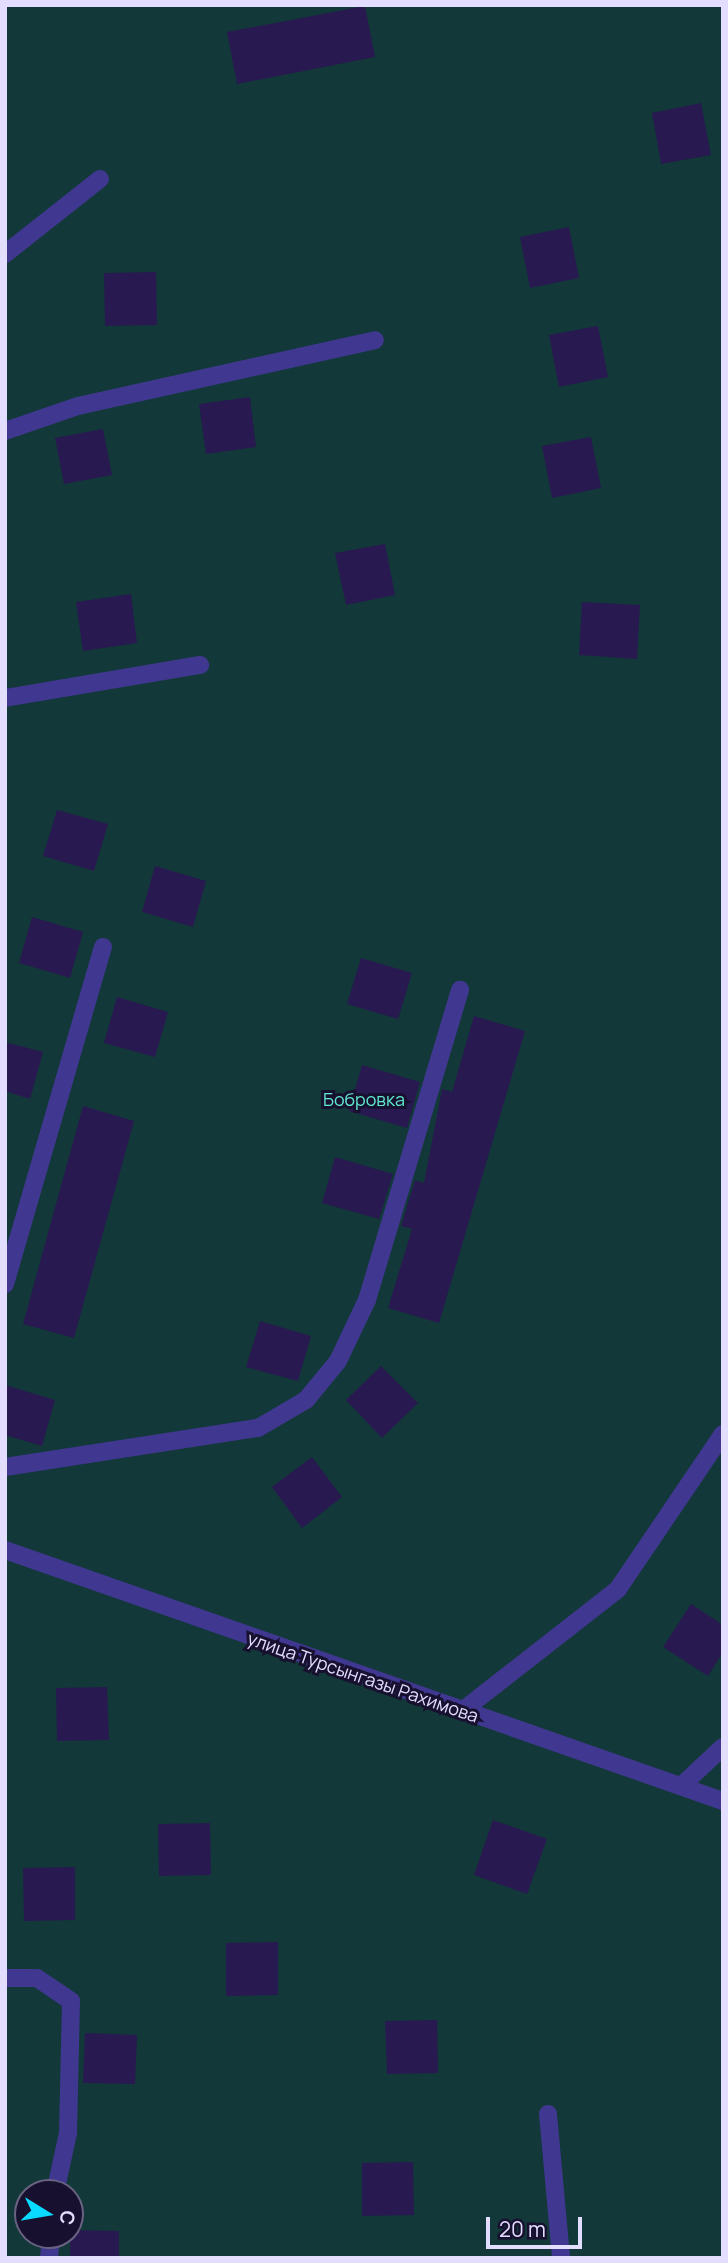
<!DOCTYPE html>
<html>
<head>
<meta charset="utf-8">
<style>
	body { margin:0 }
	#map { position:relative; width:728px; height:2263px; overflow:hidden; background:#17102e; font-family:Manrope,sans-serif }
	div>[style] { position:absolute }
	.green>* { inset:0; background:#123839 }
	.building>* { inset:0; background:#281a51 }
	.minor>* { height:18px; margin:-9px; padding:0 9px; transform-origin:9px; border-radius:9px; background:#403890 }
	span { translate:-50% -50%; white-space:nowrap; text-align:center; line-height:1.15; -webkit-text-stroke:6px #17102e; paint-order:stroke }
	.park-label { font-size:18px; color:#5fe9ce }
	.street-label { font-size:18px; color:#e3ddff }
	.frame { position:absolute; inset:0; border:7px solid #e3ddff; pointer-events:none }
	.north { position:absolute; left:14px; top:2179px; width:70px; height:70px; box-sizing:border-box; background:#17102e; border:2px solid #696282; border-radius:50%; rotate:101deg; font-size:19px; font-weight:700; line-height:28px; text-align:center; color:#e3ddff }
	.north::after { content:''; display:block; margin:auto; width:24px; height:32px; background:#09daff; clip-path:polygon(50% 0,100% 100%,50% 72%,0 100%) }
	.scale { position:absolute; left:486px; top:2217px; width:96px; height:32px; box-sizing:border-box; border:4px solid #e3ddff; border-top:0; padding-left:9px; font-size:21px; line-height:24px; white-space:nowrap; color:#e3ddff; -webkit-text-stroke:5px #17102e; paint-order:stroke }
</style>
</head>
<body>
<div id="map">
	<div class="green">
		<div style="clip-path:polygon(evenodd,5px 5px,723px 5px,723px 2258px,5px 2258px,5px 5px,28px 2193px,70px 2193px,70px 2235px,28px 2235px,28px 2193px)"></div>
	</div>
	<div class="building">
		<div style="clip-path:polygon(365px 6px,375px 57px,237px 84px,227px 32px)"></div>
		<div style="clip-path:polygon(701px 103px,711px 155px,661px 164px,652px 113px)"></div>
		<div style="clip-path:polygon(569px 227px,579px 278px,530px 288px,520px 237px)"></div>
		<div style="clip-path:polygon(156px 272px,157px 325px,105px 326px,104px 273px)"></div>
		<div style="clip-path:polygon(598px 326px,608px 377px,559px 387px,549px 335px)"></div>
		<div style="clip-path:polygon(250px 397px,256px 447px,206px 454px,199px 404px)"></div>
		<div style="clip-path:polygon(103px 429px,112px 475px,64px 484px,55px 438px)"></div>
		<div style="clip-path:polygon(591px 437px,601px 488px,552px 498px,542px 446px)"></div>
		<div style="clip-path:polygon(385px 544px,395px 595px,346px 605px,335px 553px)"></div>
		<div style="clip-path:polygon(131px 594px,137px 643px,83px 651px,76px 602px)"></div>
		<div style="clip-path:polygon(582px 602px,640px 605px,637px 659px,579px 655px)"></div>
		<div style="clip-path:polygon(57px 810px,108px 824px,94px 871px,43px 856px)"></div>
		<div style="clip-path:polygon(155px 866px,206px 881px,193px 927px,142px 912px)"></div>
		<div style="clip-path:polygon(32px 917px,83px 932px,70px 978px,19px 963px)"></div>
		<div style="clip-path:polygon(361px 958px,412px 973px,398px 1019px,347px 1004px)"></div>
		<div style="clip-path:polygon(117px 997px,168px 1012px,155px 1057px,104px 1043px)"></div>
		<div style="clip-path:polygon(474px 1016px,525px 1031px,439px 1323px,388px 1308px,412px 1229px,401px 1226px,415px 1180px,424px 1183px,442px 1089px,452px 1092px)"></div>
		<div style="clip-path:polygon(5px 1042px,43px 1052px,30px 1099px,5px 1091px)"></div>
		<div style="clip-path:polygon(362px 1065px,420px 1082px,407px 1128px,349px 1111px)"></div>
		<div style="clip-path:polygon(83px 1106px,134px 1121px,74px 1338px,23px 1324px)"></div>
		<div style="clip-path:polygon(335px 1157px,393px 1174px,379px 1219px,322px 1203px)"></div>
		<div style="clip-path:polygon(260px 1321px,311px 1336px,298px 1381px,246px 1367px)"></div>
		<div style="clip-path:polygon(381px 1366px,418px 1403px,382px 1438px,346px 1400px)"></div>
		<div style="clip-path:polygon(5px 1385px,55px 1400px,42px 1446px,5px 1435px)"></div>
		<div style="clip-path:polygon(312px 1457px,342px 1497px,302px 1528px,272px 1487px)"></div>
		<div style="clip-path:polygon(691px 1604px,723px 1625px,723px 1652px,708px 1676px,663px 1647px)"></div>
		<div style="clip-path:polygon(107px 1687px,109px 1740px,57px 1741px,56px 1688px)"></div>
		<div style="clip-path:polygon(493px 1820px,547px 1839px,527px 1894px,474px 1875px)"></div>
		<div style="clip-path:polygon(210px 1823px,211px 1875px,159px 1876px,158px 1824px)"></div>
		<div style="clip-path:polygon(75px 1867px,75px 1920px,24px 1921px,23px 1868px)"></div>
		<div style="clip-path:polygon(278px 1942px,278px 1995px,226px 1996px,226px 1943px)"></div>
		<div style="clip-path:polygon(437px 2020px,438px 2073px,387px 2074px,385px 2021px)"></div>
		<div style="clip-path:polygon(85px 2033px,137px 2035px,135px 2084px,83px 2083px)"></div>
		<div style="clip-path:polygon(413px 2162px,414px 2215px,362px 2216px,362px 2163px)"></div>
		<div style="clip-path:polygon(70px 2230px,119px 2231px,119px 2258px,70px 2258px)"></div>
	</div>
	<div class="minor">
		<div style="left:5px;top:254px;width:121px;rotate:-38.3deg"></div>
		<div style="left:5px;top:431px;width:77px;rotate:-18.9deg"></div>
		<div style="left:78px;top:406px;width:304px;rotate:-12.5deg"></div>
		<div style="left:5px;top:698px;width:198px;rotate:-9.6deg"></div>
		<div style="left:5px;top:1284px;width:351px;rotate:-73.8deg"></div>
		<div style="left:5px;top:1467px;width:256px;rotate:-8.8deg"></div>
		<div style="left:258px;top:1428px;width:56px;rotate:-30.3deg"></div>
		<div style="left:306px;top:1400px;width:50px;rotate:-50.6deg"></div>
		<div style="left:338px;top:1361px;width:68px;rotate:-64.6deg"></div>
		<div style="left:367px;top:1300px;width:324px;rotate:-73.3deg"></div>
		<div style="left:5px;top:1550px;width:761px;rotate:19.27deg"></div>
		<div style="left:462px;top:1711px;width:198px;rotate:-38deg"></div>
		<div style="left:618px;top:1589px;width:187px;rotate:-55.9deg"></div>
		<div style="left:681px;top:1786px;width:57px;rotate:-42.9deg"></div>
		<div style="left:5px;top:1978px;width:32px"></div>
		<div style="left:37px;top:1978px;width:41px;rotate:34.1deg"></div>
		<div style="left:71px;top:2001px;width:132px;rotate:91.3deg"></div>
		<div style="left:68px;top:2133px;width:61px;rotate:102.2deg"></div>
		<div style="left:548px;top:2114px;width:145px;rotate:84.8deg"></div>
		<div style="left:49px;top:2258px;width:23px;rotate:-85deg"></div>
	</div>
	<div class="park-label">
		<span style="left:364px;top:1099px">Бобровка</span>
	</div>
	<div class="street-label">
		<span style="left:363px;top:1677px;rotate:19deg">улица Турсынгазы Рахимова</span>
	</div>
	<div class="frame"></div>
	<div class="north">С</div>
	<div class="scale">20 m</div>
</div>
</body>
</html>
